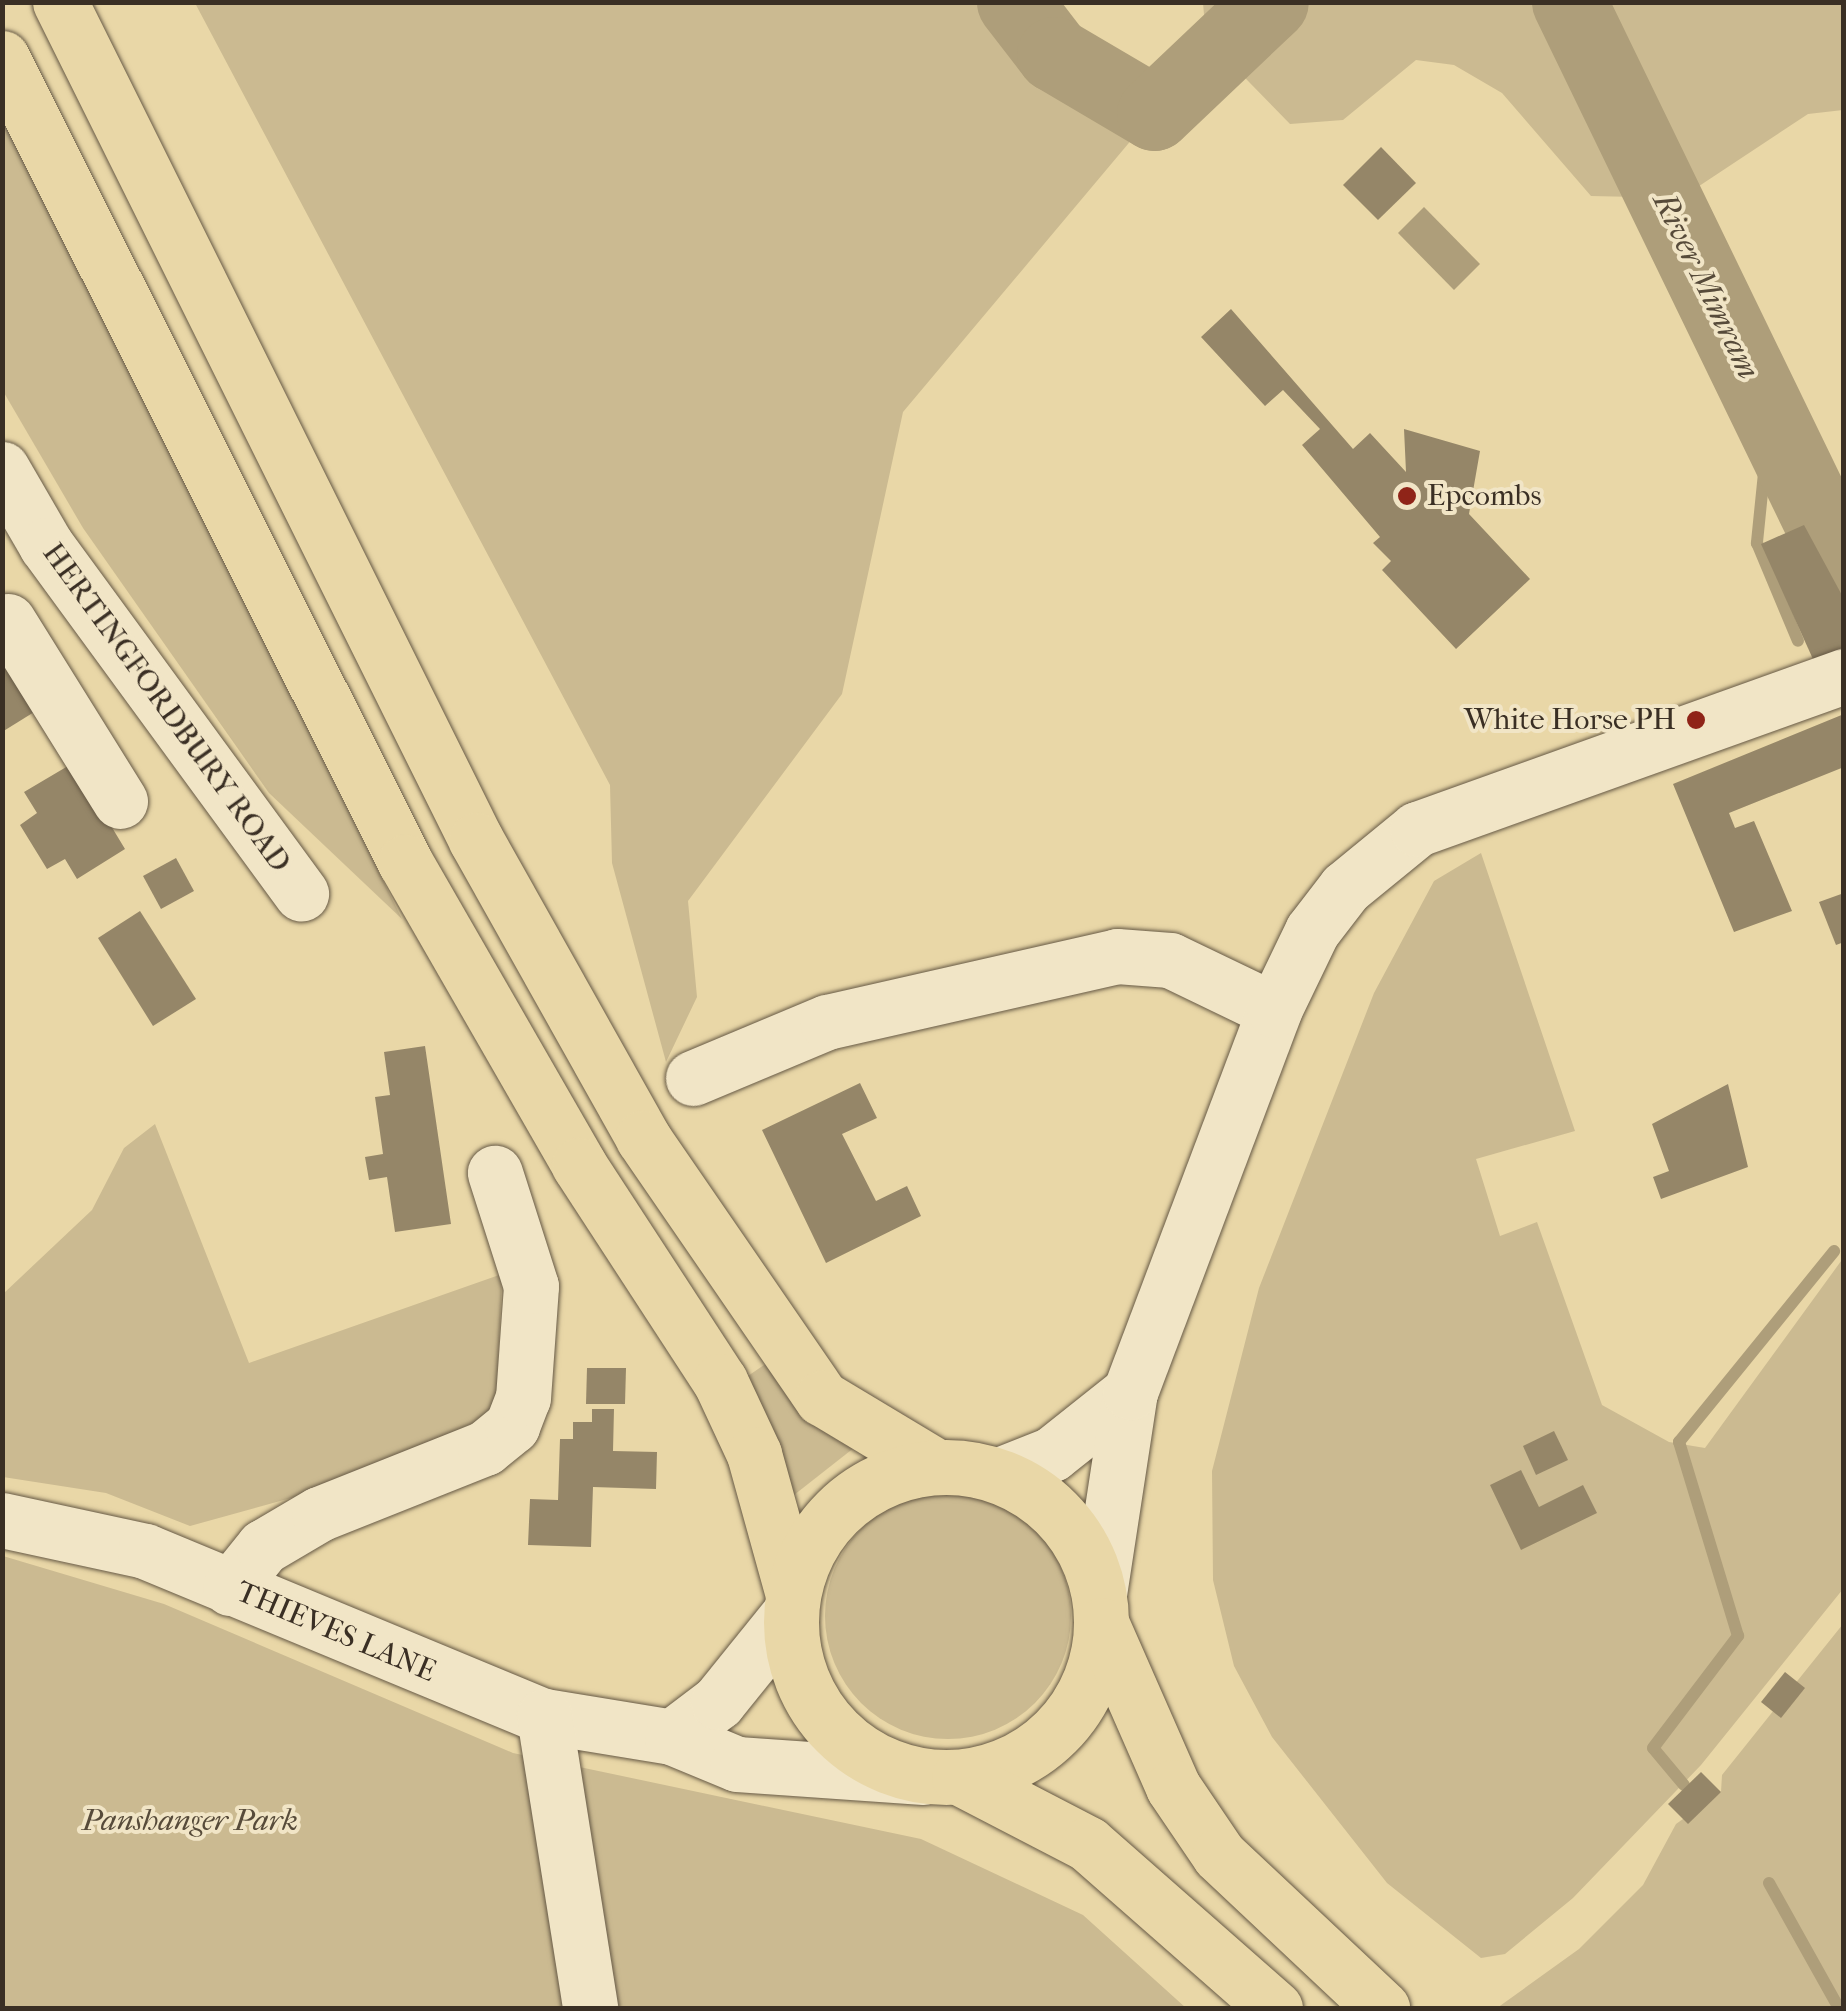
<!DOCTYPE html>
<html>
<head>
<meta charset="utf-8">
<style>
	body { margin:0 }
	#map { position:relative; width:1846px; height:2011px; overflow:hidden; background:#e9d7a7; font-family:"IM FELL French Canon",serif }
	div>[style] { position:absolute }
	.green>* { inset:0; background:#cbba91 }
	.round { border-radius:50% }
	.water>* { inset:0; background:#ae9e7a }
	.stream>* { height:12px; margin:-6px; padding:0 6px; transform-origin:6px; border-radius:6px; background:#ae9e7a }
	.river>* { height:75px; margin:-37.5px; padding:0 37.5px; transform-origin:37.5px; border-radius:37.5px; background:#ae9e7a }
	.building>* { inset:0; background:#958668 }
	.roads { filter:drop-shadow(0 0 2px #665945) drop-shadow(0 0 2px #665945) }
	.minor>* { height:55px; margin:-27.5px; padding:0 27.5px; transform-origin:27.5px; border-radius:27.5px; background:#f1e5c6 }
	.highway>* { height:55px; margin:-27.5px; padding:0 27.5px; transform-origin:27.5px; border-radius:27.5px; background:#e9d7a7 }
	.highway>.ring { margin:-27.5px; padding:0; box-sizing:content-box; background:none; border:55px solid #e9d7a7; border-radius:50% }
	.dots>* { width:28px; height:28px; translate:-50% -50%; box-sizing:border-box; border:5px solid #f1e5c6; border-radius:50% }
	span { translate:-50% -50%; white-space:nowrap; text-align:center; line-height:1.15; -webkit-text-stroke:8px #f1e5c6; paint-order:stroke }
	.poi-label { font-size:30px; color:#3a2f24 }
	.left { translate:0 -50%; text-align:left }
	.right { translate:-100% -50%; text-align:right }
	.street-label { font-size:30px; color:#3a2f24 }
	.park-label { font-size:30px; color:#574b3a; font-style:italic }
	.water-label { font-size:32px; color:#574b3a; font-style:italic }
	.frame { position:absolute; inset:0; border:5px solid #3a2f24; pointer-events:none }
</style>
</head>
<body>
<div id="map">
	<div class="green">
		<div style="clip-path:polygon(195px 3px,1014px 3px,1054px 54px,1154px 113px,903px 412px,842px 694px,688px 901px,697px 997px,666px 1062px,612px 863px,610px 785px)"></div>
		<div style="clip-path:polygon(1203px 3px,1843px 3px,1843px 110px,1808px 114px,1681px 198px,1591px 196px,1502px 93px,1454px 65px,1416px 60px,1343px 120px,1290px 124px,1206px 38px)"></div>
		<div style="clip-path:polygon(2px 114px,35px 179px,402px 919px,269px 793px,83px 528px,3px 391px)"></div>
		<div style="clip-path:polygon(1481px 853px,1575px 1131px,1476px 1159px,1500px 1236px,1537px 1222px,1602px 1405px,1669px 1442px,1705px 1448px,1844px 1257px,1843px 1589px,1701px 1765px,1573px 1898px,1505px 1954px,1481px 1958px,1387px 1883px,1272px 1737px,1234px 1666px,1213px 1580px,1212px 1471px,1259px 1288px,1374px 993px,1434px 881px)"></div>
		<div style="clip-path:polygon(155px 1124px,249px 1363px,502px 1274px,496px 1412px,345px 1483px,190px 1526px,106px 1493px,3px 1477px,3px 1294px,92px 1210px,124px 1148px)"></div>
		<div style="clip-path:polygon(767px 1363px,864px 1440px,794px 1495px,745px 1378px)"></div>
		<div class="round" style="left:825px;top:1493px;width:246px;height:246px"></div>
		<div style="clip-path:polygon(3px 1556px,164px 1604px,513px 1753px,921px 1839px,1083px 1915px,1186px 2008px,3px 2008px)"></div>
		<div style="clip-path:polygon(1843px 1624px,1843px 2008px,1497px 2008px,1579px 1949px,1643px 1885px,1676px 1824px,1721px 1792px,1722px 1775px)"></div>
	</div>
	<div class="water">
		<div style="clip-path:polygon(1424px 207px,1480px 264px,1454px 290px,1398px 233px)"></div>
	</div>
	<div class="stream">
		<div style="left:1770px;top:414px;width:130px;rotate:95.8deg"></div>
		<div style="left:1757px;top:543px;width:106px;rotate:67.3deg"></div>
		<div style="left:1684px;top:1785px;width:48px;rotate:-130deg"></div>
		<div style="left:1653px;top:1748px;width:141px;rotate:-52.8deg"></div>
		<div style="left:1738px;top:1636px;width:203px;rotate:-106.9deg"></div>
		<div style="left:1679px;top:1442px;width:246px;rotate:-50.9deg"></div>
		<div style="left:1769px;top:1883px;width:143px;rotate:60.8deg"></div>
	</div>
	<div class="river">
		<div style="left:1014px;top:2px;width:66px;rotate:52.4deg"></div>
		<div style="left:1054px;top:54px;width:116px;rotate:30.5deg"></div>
		<div style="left:1154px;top:113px;width:161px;rotate:-43.5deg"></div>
		<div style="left:1569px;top:2px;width:630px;rotate:64.13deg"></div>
	</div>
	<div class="building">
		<div style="clip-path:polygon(1381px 147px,1416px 183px,1378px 220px,1343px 185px)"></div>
		<div style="clip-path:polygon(1231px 309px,1353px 449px,1370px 433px,1406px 472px,1404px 429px,1480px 451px,1469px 514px,1530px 579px,1456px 649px,1382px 570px,1391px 561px,1373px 543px,1380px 537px,1302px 445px,1320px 429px,1283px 390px,1265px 406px,1201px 337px)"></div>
		<div style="clip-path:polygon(1804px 525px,1844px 599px,1844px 656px,1817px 668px,1761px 544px)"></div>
		<div style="clip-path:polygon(2px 648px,39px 709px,2px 732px)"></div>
		<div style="clip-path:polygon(1844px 714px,1844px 767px,1729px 813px,1735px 828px,1754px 821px,1792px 911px,1734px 932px,1673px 784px)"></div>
		<div style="clip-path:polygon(73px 763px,125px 849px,77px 879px,65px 859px,47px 869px,20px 825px,37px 813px,24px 792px)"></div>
		<div style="clip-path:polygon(176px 858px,194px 891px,161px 909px,143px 876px)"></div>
		<div style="clip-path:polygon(1844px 893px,1844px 942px,1836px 945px,1819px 902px)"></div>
		<div style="clip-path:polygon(140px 911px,196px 999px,153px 1026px,98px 938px)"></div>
		<div style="clip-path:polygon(425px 1046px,451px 1224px,395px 1232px,387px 1177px,369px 1180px,365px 1157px,383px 1154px,375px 1097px,390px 1095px,384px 1052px)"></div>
		<div style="clip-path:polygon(860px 1083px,877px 1118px,842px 1134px,876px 1201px,907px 1186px,921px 1216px,826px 1263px,762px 1130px)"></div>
		<div style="clip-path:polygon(1728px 1084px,1748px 1167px,1661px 1199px,1653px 1177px,1669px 1171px,1652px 1124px)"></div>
		<div style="clip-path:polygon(587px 1368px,626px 1368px,625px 1404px,586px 1404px)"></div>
		<div style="clip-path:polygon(592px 1409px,614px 1409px,613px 1451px,657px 1452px,656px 1489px,593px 1487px,591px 1547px,528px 1545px,530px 1499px,558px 1500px,560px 1439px,573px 1439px,573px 1422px,592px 1422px)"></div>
		<div style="clip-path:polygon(1554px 1431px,1568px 1460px,1536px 1475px,1523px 1446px)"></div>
		<div style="clip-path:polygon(1521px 1470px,1539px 1507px,1583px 1485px,1597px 1513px,1521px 1550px,1490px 1485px)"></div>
		<div style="clip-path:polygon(1785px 1672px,1805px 1688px,1781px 1718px,1761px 1702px)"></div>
		<div style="clip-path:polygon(1701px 1772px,1721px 1792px,1688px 1824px,1668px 1804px)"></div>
	</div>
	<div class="roads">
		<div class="minor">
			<div style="left:2px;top:469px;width:88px;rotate:59.9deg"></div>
			<div style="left:46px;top:545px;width:432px;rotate:53.8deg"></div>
			<div style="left:8px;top:621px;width:212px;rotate:58.1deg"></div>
			<div style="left:693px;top:1078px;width:145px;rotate:-22.7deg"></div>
			<div style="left:827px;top:1022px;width:297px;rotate:-12.8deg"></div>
			<div style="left:1117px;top:956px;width:53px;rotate:4.3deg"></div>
			<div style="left:1170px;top:960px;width:115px;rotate:25.7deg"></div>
			<div style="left:999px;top:1475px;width:57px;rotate:-21.6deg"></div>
			<div style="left:1052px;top:1454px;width:100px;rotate:-38.5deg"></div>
			<div style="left:2px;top:1520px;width:146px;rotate:12.2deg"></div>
			<div style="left:145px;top:1551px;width:432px;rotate:22.5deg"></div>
			<div style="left:544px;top:1716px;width:130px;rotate:9.3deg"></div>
			<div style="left:672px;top:1737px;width:70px;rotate:22.6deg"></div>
			<div style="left:737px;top:1764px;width:187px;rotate:4deg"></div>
			<div style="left:230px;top:1588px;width:53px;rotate:-51.2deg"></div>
			<div style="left:263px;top:1547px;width:65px;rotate:-30.5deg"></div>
			<div style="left:319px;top:1514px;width:179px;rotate:-21.7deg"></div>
			<div style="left:485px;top:1448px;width:35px;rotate:-39deg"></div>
			<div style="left:512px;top:1426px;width:30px;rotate:-69deg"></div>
			<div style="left:523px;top:1398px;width:112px;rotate:-85.9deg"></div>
			<div style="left:531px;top:1286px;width:119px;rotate:-107.7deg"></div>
			<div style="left:1099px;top:1594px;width:204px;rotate:-81.3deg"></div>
			<div style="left:1130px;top:1392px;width:408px;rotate:-69.3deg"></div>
			<div style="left:1274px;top:1010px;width:88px;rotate:-64.3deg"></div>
			<div style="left:1312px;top:931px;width:54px;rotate:-52.5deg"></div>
			<div style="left:1345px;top:888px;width:93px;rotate:-39.3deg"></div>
			<div style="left:1417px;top:829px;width:454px;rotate:-19.7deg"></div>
			<div style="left:544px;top:1716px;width:296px;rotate:81deg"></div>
			<div style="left:672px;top:1737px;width:58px;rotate:-37.3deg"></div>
			<div style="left:718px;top:1702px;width:113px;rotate:-51.1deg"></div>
		</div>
		<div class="highway">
			<div style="left:60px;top:2px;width:936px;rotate:63.6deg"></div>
			<div style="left:476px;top:840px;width:342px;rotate:60.7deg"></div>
			<div style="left:643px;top:1138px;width:316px;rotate:55.5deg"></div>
			<div style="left:822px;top:1398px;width:132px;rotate:31deg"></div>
			<div style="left:2px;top:58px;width:899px;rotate:63.38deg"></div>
			<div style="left:405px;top:862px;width:349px;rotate:60.1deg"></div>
			<div style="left:579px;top:1165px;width:258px;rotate:56.9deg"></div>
			<div style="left:720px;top:1381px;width:81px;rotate:65deg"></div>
			<div style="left:754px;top:1454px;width:142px;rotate:74.5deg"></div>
			<div class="ring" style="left:791px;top:1467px;width:255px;height:255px"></div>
			<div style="left:1102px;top:1625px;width:177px;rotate:66.3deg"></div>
			<div style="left:1173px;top:1787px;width:82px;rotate:55.9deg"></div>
			<div style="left:1219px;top:1855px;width:224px;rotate:43.2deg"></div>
			<div style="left:959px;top:1777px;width:145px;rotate:27.4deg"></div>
			<div style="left:1088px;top:1844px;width:249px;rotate:41.3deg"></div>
		</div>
	</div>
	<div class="dots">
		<div style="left:1407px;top:496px;background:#8f2418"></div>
		<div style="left:1696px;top:720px;background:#8f2418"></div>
	</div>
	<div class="poi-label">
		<span class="left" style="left:1427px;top:496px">Epcombs</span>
		<span class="right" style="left:1676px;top:720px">White Horse PH</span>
	</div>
	<div class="street-label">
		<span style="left:166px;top:708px;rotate:54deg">HERTINGFORDBURY ROAD</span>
		<span style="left:336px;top:1632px;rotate:23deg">THIEVES LANE</span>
	</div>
	<div class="park-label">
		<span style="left:190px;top:1821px">Panshanger Park</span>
	</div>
	<div class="water-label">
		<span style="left:1706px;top:286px;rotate:64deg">River Mimram</span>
	</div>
	<div class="frame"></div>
</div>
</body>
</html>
